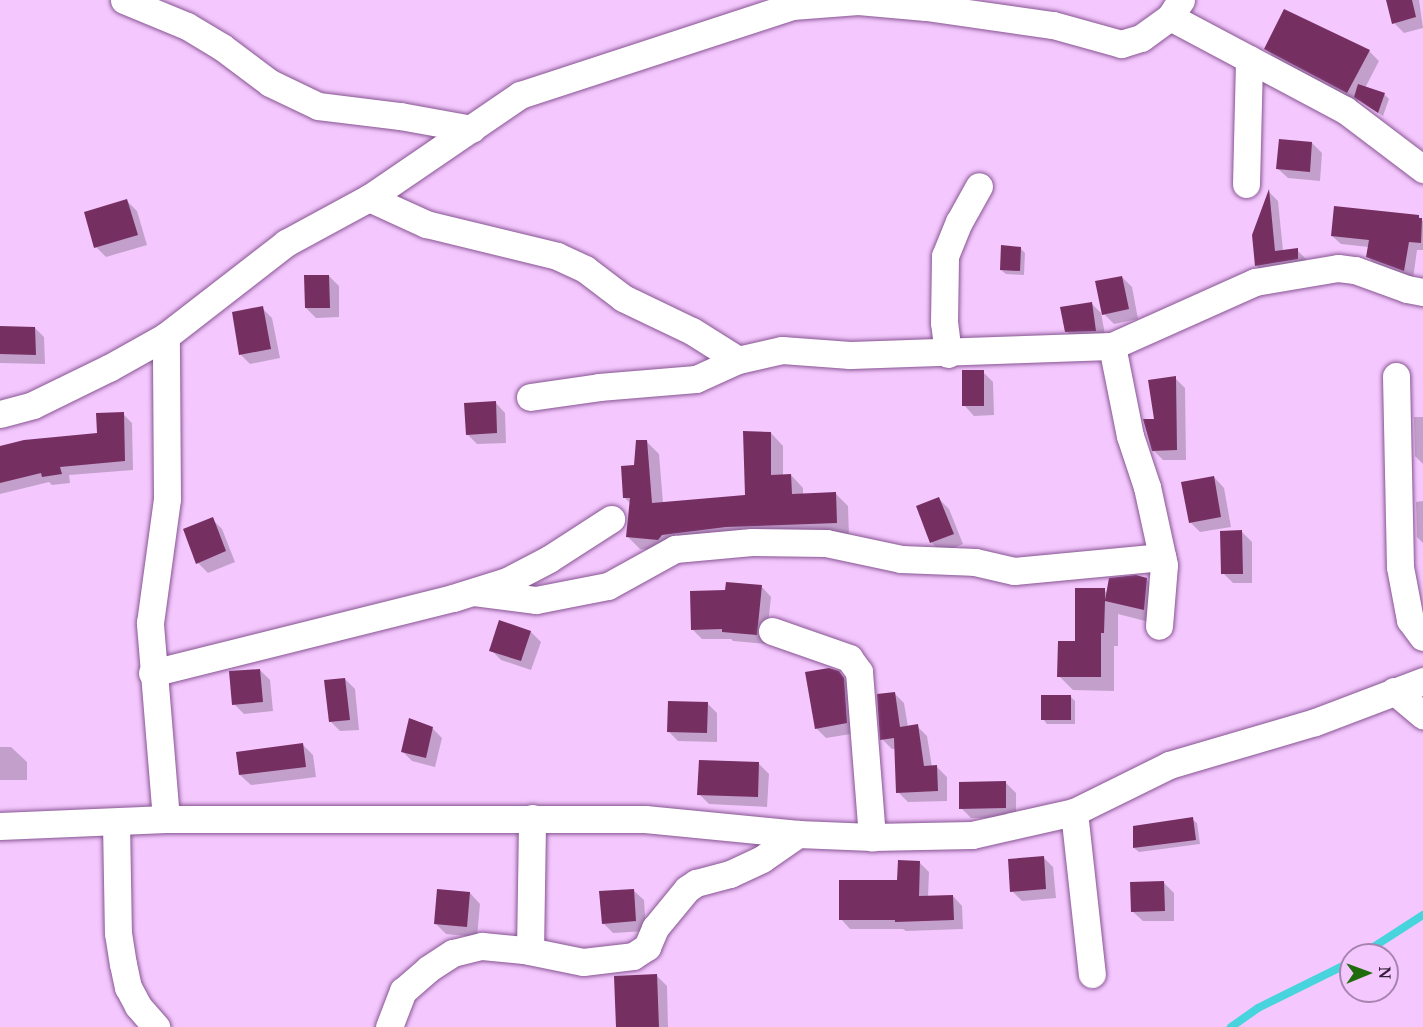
<!DOCTYPE html>
<html>
<head>
<meta charset="utf-8">
<style>
	body { margin:0 }
	#map { position:relative; width:1423px; height:1027px; overflow:hidden; background:#f4c8fe; font-family:"Noto Serif",serif }
	div>[style] { position:absolute }
	.shadow>* { inset:0; background:#0003 }
	.stream>* { height:8px; margin:-4px; padding:0 4px; transform-origin:4px; border-radius:4px; background:#48d4dc }
	.building>* { inset:0; background:#762f61 }
	.roads { filter:drop-shadow(0 0 2px #875592) drop-shadow(0 0 2px #875592) }
	.street>* { height:27px; margin:-13.5px; padding:0 13.5px; transform-origin:13.5px; border-radius:13.5px; background:#fff }
	span { translate:-50% -50%; white-space:nowrap; text-align:center; line-height:1.15; -webkit-text-stroke:6px #f4c8fe; paint-order:stroke }
	.north { position:absolute; left:1339px; top:943px; width:60px; height:60px; box-sizing:border-box; background:#f4c8fe; border:2px solid #a784af; border-radius:50%; rotate:89deg; font-size:16px; font-weight:700; line-height:24px; text-align:center; color:#331e38 }
	.north::after { content:''; display:block; margin:auto; width:21px; height:27px; background:#206c0d; clip-path:polygon(50% 0,100% 100%,50% 72%,0 100%) }
</style>
</head>
<body>
<div id="map">
	<div class="shadow">
		<div style="clip-path:polygon(1388px 0,1419px 0,1423px 28px,1404px 33px,1394px 23px)"></div>
		<div style="clip-path:polygon(1266px 49px,1369px 51px,1379px 61px,1365px 88px,1385px 95px,1389px 99px,1383px 116px,1359px 100px,1357px 102px,1276px 59px)"></div>
		<div style="clip-path:polygon(1312px 143px,1322px 153px,1320px 181px,1288px 178px,1277px 168px)"></div>
		<div style="clip-path:polygon(1269px 192px,1278px 201px,1283px 251px,1297px 250px,1307px 260px,1266px 275px,1256px 265px)"></div>
		<div style="clip-path:polygon(127px 201px,137px 211px,147px 245px,106px 257px,96px 247px)"></div>
		<div style="clip-path:polygon(1418px 216px,1423px 221px,1423px 250px,1417px 250px,1413px 279px,1377px 266px,1368px 257px,1369px 247px,1341px 244px,1332px 236px)"></div>
		<div style="clip-path:polygon(1020px 248px,1025px 253px,1024px 275px,1006px 274px,1001px 270px)"></div>
		<div style="clip-path:polygon(329px 276px,339px 286px,339px 317px,316px 318px,306px 308px)"></div>
		<div style="clip-path:polygon(1122px 277px,1132px 287px,1138px 319px,1114px 324px,1104px 314px)"></div>
		<div style="clip-path:polygon(1091px 303px,1101px 313px,1106px 340px,1076px 341px,1066px 331px)"></div>
		<div style="clip-path:polygon(262px 308px,272px 318px,280px 358px,250px 364px,240px 354px)"></div>
		<div style="clip-path:polygon(0 327px,35px 328px,44px 337px,45px 364px,0 363px)"></div>
		<div style="clip-path:polygon(983px 372px,993px 382px,994px 415px,974px 416px,964px 405px)"></div>
		<div style="clip-path:polygon(1175px 378px,1185px 388px,1186px 460px,1163px 460px,1153px 450px,1156px 420px)"></div>
		<div style="clip-path:polygon(495px 402px,505px 413px,506px 443px,477px 444px,467px 434px)"></div>
		<div style="clip-path:polygon(123px 414px,132px 423px,133px 470px,69px 475px,70px 483px,52px 485px,49px 482px,0 494px,0 448px,98px 434px)"></div>
		<div style="clip-path:polygon(1414px 417px,1423px 417px,1423px 464px,1415px 456px)"></div>
		<div style="clip-path:polygon(771px 433px,783px 446px,783px 476px,791px 475px,803px 488px,803px 495px,835px 493px,848px 506px,849px 535px,671px 552px,640px 549px,628px 537px,631px 504px,625px 498px,647px 442px,659px 454px,663px 503px,746px 497px)"></div>
		<div style="clip-path:polygon(1214px 477px,1224px 488px,1231px 527px,1200px 532px,1190px 522px)"></div>
		<div style="clip-path:polygon(939px 499px,949px 509px,963px 544px,942px 553px,932px 543px,918px 507px)"></div>
		<div style="clip-path:polygon(1423px 501px,1423px 543px,1417px 537px,1416px 502px)"></div>
		<div style="clip-path:polygon(212px 519px,222px 529px,235px 562px,208px 573px,198px 563px)"></div>
		<div style="clip-path:polygon(1242px 532px,1252px 542px,1252px 583px,1233px 583px,1223px 573px)"></div>
		<div style="clip-path:polygon(1146px 579px,1161px 593px,1157px 624px,1118px 614px,1118px 646px,1114px 646px,1114px 691px,1073px 690px,1059px 676px,1104px 590px,1107px 593px)"></div>
		<div style="clip-path:polygon(761px 586px,771px 597px,766px 644px,733px 641px,731px 639px,702px 639px,692px 629px,727px 591px)"></div>
		<div style="clip-path:polygon(531px 632px,541px 642px,531px 670px,501px 660px,491px 650px)"></div>
		<div style="clip-path:polygon(260px 670px,270px 680px,273px 711px,244px 714px,234px 704px)"></div>
		<div style="clip-path:polygon(838px 673px,849px 683px,857px 733px,826px 738px,816px 728px)"></div>
		<div style="clip-path:polygon(345px 679px,355px 689px,359px 730px,340px 731px,330px 721px)"></div>
		<div style="clip-path:polygon(894px 693px,904px 703px,908px 727px,917px 726px,927px 736px,932px 767px,937px 767px,947px 777px,947px 801px,908px 802px,898px 792px,896px 749px,892px 749px,882px 739px)"></div>
		<div style="clip-path:polygon(1070px 696px,1075px 701px,1075px 724px,1047px 724px,1043px 719px)"></div>
		<div style="clip-path:polygon(707px 703px,717px 713px,717px 742px,678px 741px,668px 731px)"></div>
		<div style="clip-path:polygon(432px 728px,442px 738px,435px 767px,412px 761px,402px 751px)"></div>
		<div style="clip-path:polygon(303px 745px,313px 755px,316px 777px,251px 785px,240px 775px)"></div>
		<div style="clip-path:polygon(0 747px,11px 747px,27px 762px,27px 780px,0 780px)"></div>
		<div style="clip-path:polygon(759px 764px,769px 774px,767px 807px,709px 804px,699px 794px)"></div>
		<div style="clip-path:polygon(1006px 783px,1016px 793px,1016px 818px,971px 818px,961px 808px)"></div>
		<div style="clip-path:polygon(1192px 819px,1197px 823px,1200px 844px,1139px 852px,1134px 848px)"></div>
		<div style="clip-path:polygon(1043px 857px,1053px 867px,1056px 898px,1022px 901px,1012px 891px)"></div>
		<div style="clip-path:polygon(920px 863px,929px 872px,928px 897px,953px 896px,962px 906px,963px 929px,906px 931px,903px 929px,850px 929px,841px 919px,898px 881px)"></div>
		<div style="clip-path:polygon(1164px 883px,1174px 893px,1174px 921px,1143px 921px,1132px 911px)"></div>
		<div style="clip-path:polygon(633px 890px,644px 900px,646px 931px,613px 933px,603px 923px)"></div>
		<div style="clip-path:polygon(470px 893px,480px 904px,477px 937px,446px 934px,436px 924px)"></div>
		<div style="clip-path:polygon(657px 976px,667px 986px,668px 1027px,618px 1027px)"></div>
	</div>
	<div class="stream">
		<div style="left:1361px;top:955px;width:74px;rotate:-32.8deg"></div>
		<div style="left:1231px;top:1027px;width:33px;rotate:-35deg"></div>
		<div style="left:1258px;top:1008px;width:104px;rotate:-26.3deg"></div>
	</div>
	<div class="building">
		<div style="clip-path:polygon(1386px 0,1412px 0,1416px 17px,1392px 24px)"></div>
		<div style="clip-path:polygon(1284px 9px,1370px 50px,1347px 93px,1264px 49px)"></div>
		<div style="clip-path:polygon(1358px 84px,1385px 93px,1378px 113px,1354px 97px)"></div>
		<div style="clip-path:polygon(1279px 139px,1312px 142px,1310px 172px,1276px 169px)"></div>
		<div style="clip-path:polygon(1269px 189px,1275px 251px,1298px 248px,1298px 259px,1255px 266px,1252px 235px)"></div>
		<div style="clip-path:polygon(127px 199px,138px 235px,94px 248px,84px 212px)"></div>
		<div style="clip-path:polygon(1334px 206px,1419px 215px,1419px 218px,1422px 218px,1421px 243px,1409px 242px,1404px 271px,1366px 257px,1369px 240px,1331px 236px)"></div>
		<div style="clip-path:polygon(1001px 245px,1021px 247px,1020px 271px,1000px 270px)"></div>
		<div style="clip-path:polygon(304px 275px,329px 275px,330px 308px,305px 308px)"></div>
		<div style="clip-path:polygon(1122px 276px,1129px 309px,1102px 315px,1095px 281px)"></div>
		<div style="clip-path:polygon(1092px 302px,1096px 331px,1065px 332px,1060px 307px)"></div>
		<div style="clip-path:polygon(263px 306px,271px 349px,239px 355px,232px 312px)"></div>
		<div style="clip-path:polygon(0 326px,35px 327px,36px 355px,0 354px)"></div>
		<div style="clip-path:polygon(962px 370px,984px 370px,984px 406px,962px 406px)"></div>
		<div style="clip-path:polygon(1176px 376px,1177px 450px,1152px 451px,1143px 419px,1154px 419px,1148px 380px)"></div>
		<div style="clip-path:polygon(496px 401px,497px 433px,466px 435px,464px 403px)"></div>
		<div style="clip-path:polygon(124px 412px,125px 461px,60px 467px,62px 474px,42px 477px,41px 473px,0 483px,0 446px,24px 440px,97px 433px,96px 413px)"></div>
		<div style="clip-path:polygon(743px 431px,771px 432px,771px 475px,791px 474px,792px 494px,836px 492px,837px 523px,726px 527px,662px 535px,658px 540px,626px 537px,630px 498px,623px 498px,621px 466px,634px 465px,636px 440px,647px 440px,652px 503px,745px 495px)"></div>
		<div style="clip-path:polygon(1214px 476px,1221px 517px,1189px 523px,1181px 482px)"></div>
		<div style="clip-path:polygon(939px 497px,954px 534px,930px 543px,916px 506px)"></div>
		<div style="clip-path:polygon(213px 517px,226px 551px,196px 564px,183px 529px)"></div>
		<div style="clip-path:polygon(1242px 530px,1243px 574px,1221px 574px,1220px 531px)"></div>
		<div style="clip-path:polygon(1136px 575px,1147px 578px,1144px 610px,1105px 601px,1104px 633px,1101px 633px,1101px 677px,1057px 677px,1058px 641px,1075px 641px,1075px 588px,1105px 588px,1105px 600px,1109px 578px)"></div>
		<div style="clip-path:polygon(726px 582px,762px 585px,757px 635px,722px 632px,722px 629px,691px 630px,690px 591px,725px 590px)"></div>
		<div style="clip-path:polygon(499px 620px,531px 631px,521px 661px,489px 651px)"></div>
		<div style="clip-path:polygon(829px 668px,839px 671px,844px 678px,847px 723px,815px 729px,805px 672px)"></div>
		<div style="clip-path:polygon(260px 669px,263px 702px,232px 705px,229px 671px)"></div>
		<div style="clip-path:polygon(345px 678px,350px 720px,329px 722px,324px 680px)"></div>
		<div style="clip-path:polygon(895px 692px,900px 727px,918px 724px,924px 766px,937px 765px,938px 791px,896px 793px,894px 738px,880px 740px,877px 694px)"></div>
		<div style="clip-path:polygon(1041px 695px,1071px 695px,1071px 720px,1041px 720px)"></div>
		<div style="clip-path:polygon(668px 701px,708px 702px,707px 733px,667px 732px)"></div>
		<div style="clip-path:polygon(409px 718px,433px 727px,426px 758px,401px 752px)"></div>
		<div style="clip-path:polygon(303px 743px,306px 767px,239px 775px,236px 752px)"></div>
		<div style="clip-path:polygon(699px 760px,759px 762px,758px 797px,697px 795px)"></div>
		<div style="clip-path:polygon(1006px 781px,1006px 808px,959px 809px,959px 782px)"></div>
		<div style="clip-path:polygon(1193px 817px,1196px 840px,1133px 848px,1133px 826px)"></div>
		<div style="clip-path:polygon(1044px 856px,1046px 889px,1010px 892px,1008px 859px)"></div>
		<div style="clip-path:polygon(898px 860px,920px 861px,919px 896px,953px 895px,954px 920px,895px 922px,895px 920px,839px 920px,839px 880px,897px 880px)"></div>
		<div style="clip-path:polygon(1164px 881px,1165px 911px,1131px 912px,1130px 882px)"></div>
		<div style="clip-path:polygon(437px 889px,470px 892px,467px 927px,434px 924px)"></div>
		<div style="clip-path:polygon(634px 889px,636px 921px,602px 924px,599px 891px)"></div>
		<div style="clip-path:polygon(657px 974px,659px 1027px,616px 1027px,614px 976px)"></div>
	</div>
	<div class="roads">
		<div class="street">
			<div style="left:124px;top:0;width:68px;rotate:22.4deg"></div>
			<div style="left:187px;top:26px;width:41px;rotate:31deg"></div>
			<div style="left:222px;top:47px;width:60px;rotate:36.9deg"></div>
			<div style="left:270px;top:83px;width:53px;rotate:25.6deg"></div>
			<div style="left:318px;top:106px;width:83px;rotate:7deg"></div>
			<div style="left:400px;top:116px;width:73px;rotate:10.2deg"></div>
			<div style="left:1170px;top:17px;width:198px;rotate:28deg"></div>
			<div style="left:1345px;top:110px;width:98px;rotate:37.1deg"></div>
			<div style="left:1246px;top:184px;width:125px;rotate:-88.6deg"></div>
			<div style="left:369px;top:198px;width:63px;rotate:24.5deg"></div>
			<div style="left:426px;top:224px;width:135px;rotate:13.7deg"></div>
			<div style="left:557px;top:256px;width:31px;rotate:25deg"></div>
			<div style="left:585px;top:269px;width:48px;rotate:37.3deg"></div>
			<div style="left:623px;top:298px;width:76px;rotate:25.6deg"></div>
			<div style="left:692px;top:331px;width:54px;rotate:32.2deg"></div>
			<div style="left:1112px;top:346px;width:92px;rotate:78.7deg"></div>
			<div style="left:1130px;top:436px;width:54px;rotate:71.6deg"></div>
			<div style="left:1147px;top:487px;width:80px;rotate:77.7deg"></div>
			<div style="left:1164px;top:565px;width:61px;rotate:94.7deg"></div>
			<div style="left:948px;top:354px;width:31px;rotate:-97deg"></div>
			<div style="left:944px;top:323px;width:67px;rotate:-89.1deg"></div>
			<div style="left:945px;top:256px;width:37px;rotate:-68deg"></div>
			<div style="left:959px;top:222px;width:41px;rotate:-60.9deg"></div>
			<div style="left:1396px;top:376px;width:191px;rotate:88.8deg"></div>
			<div style="left:1400px;top:567px;width:54px;rotate:79.3deg"></div>
			<div style="left:1410px;top:620px;width:21px;rotate:53deg"></div>
			<div style="left:530px;top:397px;width:70px;rotate:-8.2deg"></div>
			<div style="left:599px;top:387px;width:97px;rotate:-4.7deg"></div>
			<div style="left:696px;top:379px;width:46px;rotate:-24.3deg"></div>
			<div style="left:738px;top:360px;width:45px;rotate:-12.8deg"></div>
			<div style="left:782px;top:350px;width:68px;rotate:4.2deg"></div>
			<div style="left:850px;top:355px;width:262px;rotate:-2deg"></div>
			<div style="left:1112px;top:346px;width:157px;rotate:-24.1deg"></div>
			<div style="left:1255px;top:282px;width:84px;rotate:-9.6deg"></div>
			<div style="left:1338px;top:268px;width:17px;rotate:7deg"></div>
			<div style="left:1355px;top:270px;width:55px;rotate:20.1deg"></div>
			<div style="left:1407px;top:289px;width:16px;rotate:11deg"></div>
			<div style="left:0;top:414px;width:34px;rotate:-15deg"></div>
			<div style="left:33px;top:405px;width:85px;rotate:-26deg"></div>
			<div style="left:109px;top:368px;width:65px;rotate:-29.3deg"></div>
			<div style="left:166px;top:336px;width:152px;rotate:-37.8deg"></div>
			<div style="left:286px;top:243px;width:94px;rotate:-28.5deg"></div>
			<div style="left:369px;top:198px;width:183px;rotate:-34.3deg"></div>
			<div style="left:520px;top:95px;width:286px;rotate:-18.1deg"></div>
			<div style="left:792px;top:6px;width:66px;rotate:-4.3deg"></div>
			<div style="left:858px;top:1px;width:68px;rotate:5deg"></div>
			<div style="left:926px;top:7px;width:128px;rotate:8.1deg"></div>
			<div style="left:1053px;top:25px;width:71px;rotate:15.6deg"></div>
			<div style="left:1121px;top:44px;width:21px;rotate:-17deg"></div>
			<div style="left:1141px;top:38px;width:36px;rotate:-36deg"></div>
			<div style="left:1170px;top:17px;width:20px;rotate:-57deg"></div>
			<div style="left:474px;top:592px;width:63px;rotate:7.4deg"></div>
			<div style="left:536px;top:600px;width:73px;rotate:-11deg"></div>
			<div style="left:608px;top:586px;width:77px;rotate:-28.9deg"></div>
			<div style="left:675px;top:549px;width:77px;rotate:-5.2deg"></div>
			<div style="left:752px;top:542px;width:74px;rotate:0.8deg"></div>
			<div style="left:826px;top:543px;width:77px;rotate:12deg"></div>
			<div style="left:901px;top:559px;width:74px;rotate:2.3deg"></div>
			<div style="left:975px;top:562px;width:40px;rotate:13deg"></div>
			<div style="left:1014px;top:571px;width:149px;rotate:-5.4deg"></div>
			<div style="left:772px;top:631px;width:82px;rotate:19.3deg"></div>
			<div style="left:849px;top:658px;width:17px;rotate:54deg"></div>
			<div style="left:859px;top:672px;width:166px;rotate:85.5deg"></div>
			<div style="left:152px;top:673px;width:310px;rotate:-14deg"></div>
			<div style="left:453px;top:598px;width:57px;rotate:-17.5deg"></div>
			<div style="left:507px;top:581px;width:47px;rotate:-27.6deg"></div>
			<div style="left:549px;top:559px;width:74px;rotate:-32.8deg"></div>
			<div style="left:1394px;top:691px;width:38px;rotate:40deg"></div>
			<div style="left:1074px;top:812px;width:163px;rotate:83.7deg"></div>
			<div style="left:166px;top:819px;width:197px;rotate:-94.7deg"></div>
			<div style="left:150px;top:623px;width:125px;rotate:-82.2deg"></div>
			<div style="left:167px;top:499px;width:163px;rotate:-90.4deg"></div>
			<div style="left:116px;top:822px;width:111px;rotate:89deg"></div>
			<div style="left:118px;top:933px;width:31px;rotate:81deg"></div>
			<div style="left:123px;top:964px;width:24px;rotate:78deg"></div>
			<div style="left:128px;top:987px;width:21px;rotate:62deg"></div>
			<div style="left:138px;top:1006px;width:28px;rotate:49deg"></div>
			<div style="left:0;top:826px;width:166px;rotate:-2.4deg"></div>
			<div style="left:166px;top:819px;width:479px"></div>
			<div style="left:645px;top:819px;width:154px;rotate:5.6deg"></div>
			<div style="left:798px;top:834px;width:74px;rotate:2.3deg"></div>
			<div style="left:872px;top:837px;width:100px;rotate:-1.1deg"></div>
			<div style="left:972px;top:835px;width:105px;rotate:-12.7deg"></div>
			<div style="left:1074px;top:812px;width:106px;rotate:-26.3deg"></div>
			<div style="left:1169px;top:765px;width:152px;rotate:-16.4deg"></div>
			<div style="left:1315px;top:722px;width:116px;rotate:-20.8deg"></div>
			<div style="left:530px;top:951px;width:133px;rotate:-89.1deg"></div>
			<div style="left:389px;top:1027px;width:39px;rotate:-69deg"></div>
			<div style="left:403px;top:991px;width:33px;rotate:-41deg"></div>
			<div style="left:428px;top:969px;width:30px;rotate:-33deg"></div>
			<div style="left:453px;top:953px;width:30px;rotate:-14deg"></div>
			<div style="left:482px;top:946px;width:42px;rotate:5.4deg"></div>
			<div style="left:524px;top:950px;width:60px;rotate:11.5deg"></div>
			<div style="left:583px;top:962px;width:50px;rotate:-6.8deg"></div>
			<div style="left:633px;top:956px;width:17px;rotate:-33deg"></div>
			<div style="left:647px;top:947px;width:21px;rotate:-67deg"></div>
			<div style="left:655px;top:928px;width:50px;rotate:-50.6deg"></div>
			<div style="left:687px;top:889px;width:11px;rotate:-34deg"></div>
			<div style="left:696px;top:883px;width:35px;rotate:-15deg"></div>
			<div style="left:730px;top:874px;width:35px;rotate:-25deg"></div>
			<div style="left:762px;top:859px;width:44px;rotate:-34.8deg"></div>
		</div>
	</div>
	<div class="north">N</div>
</div>
</body>
</html>
